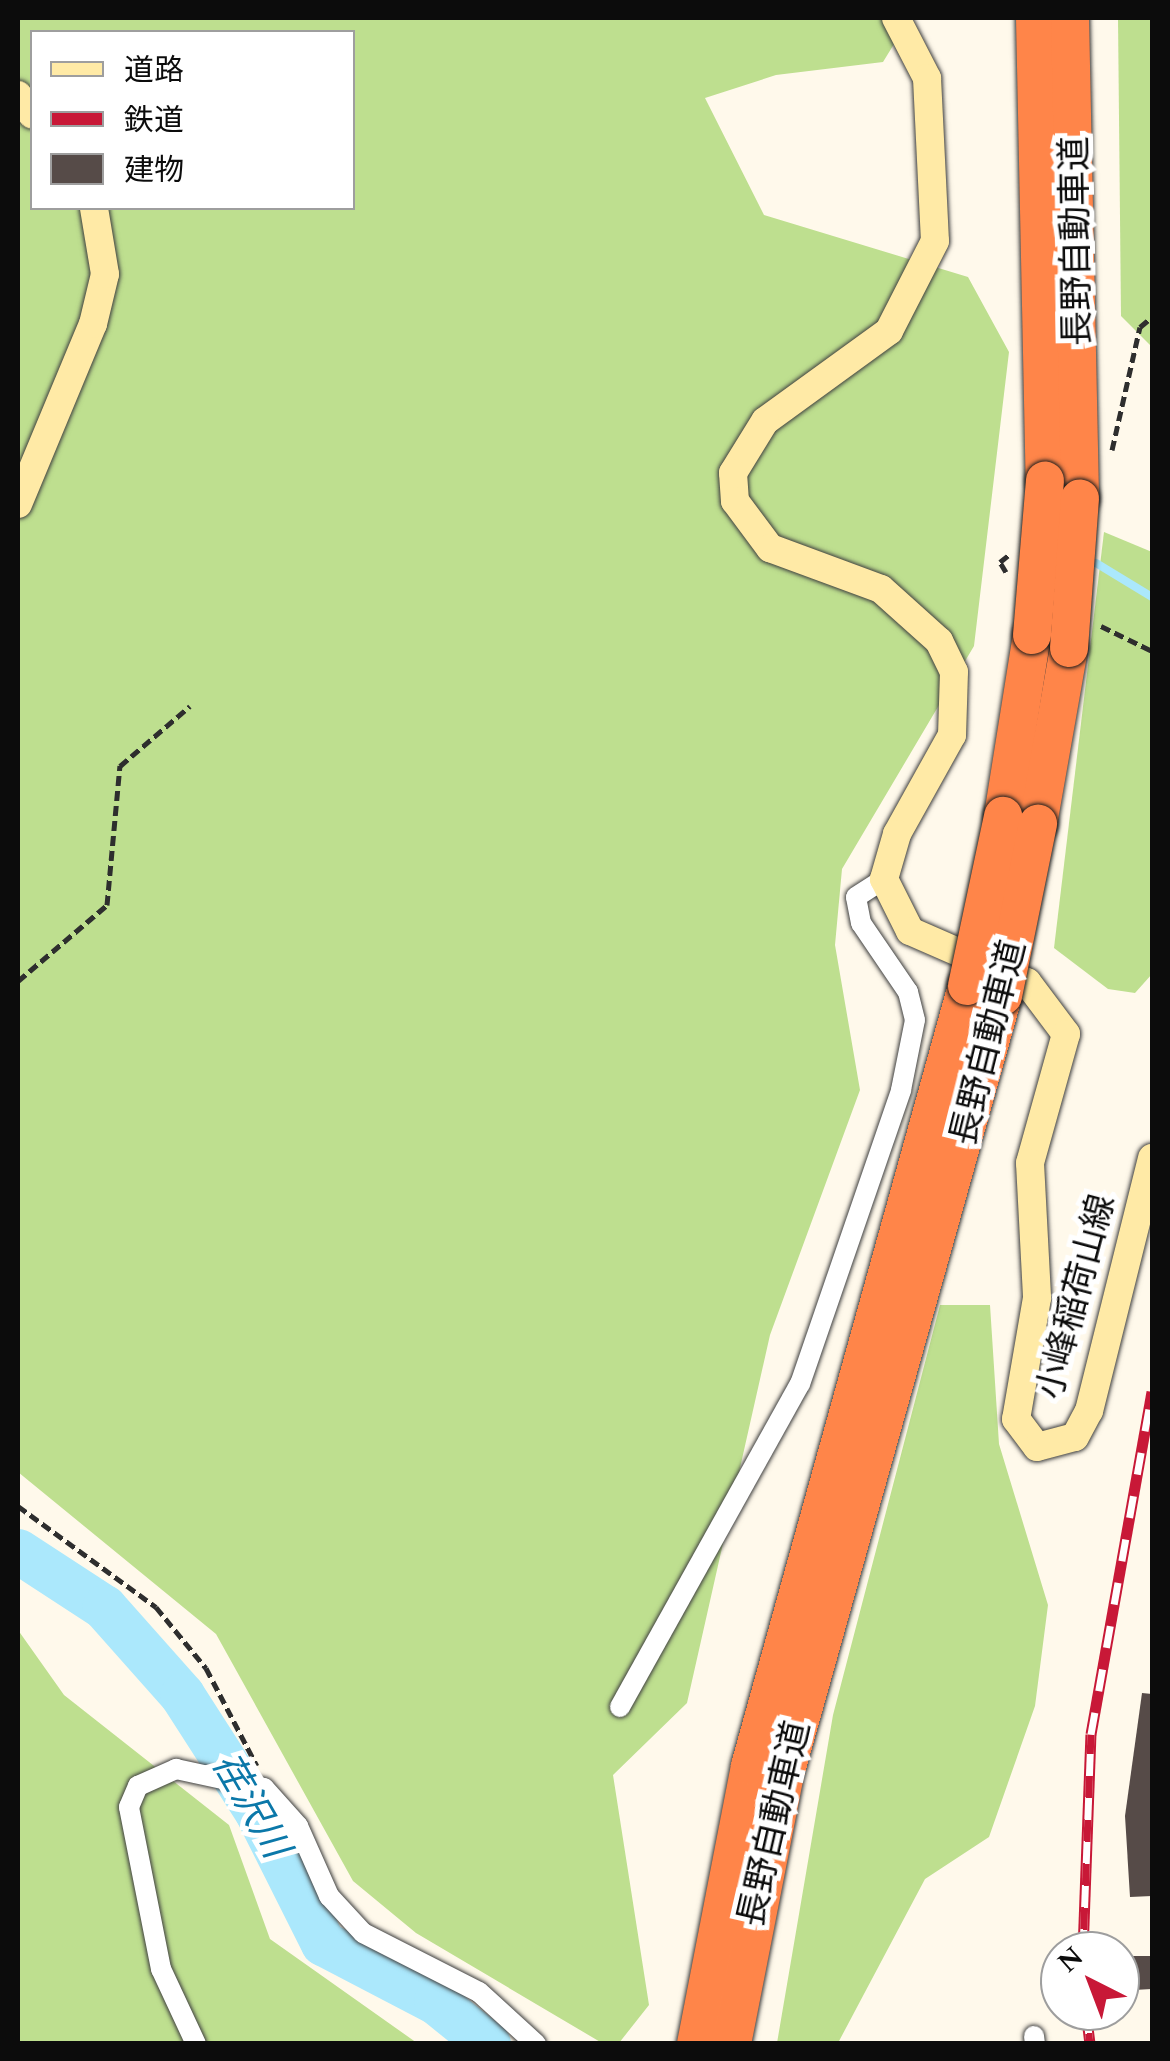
<!DOCTYPE html>
<html>
<head>
<meta charset="utf-8">
<style>
	body { margin:0 }
	#map { position:relative; width:1170px; height:2061px; overflow:hidden; background:#fff9eb; font-family:Spectral,"Noto Sans JP",serif }
	div>[style] { position:absolute }
	.forest>* { inset:0; background:#bedf8f }
	.stream>* { height:8px; margin:-4px; padding:0 4px; transform-origin:4px; border-radius:4px; background:#abe8fc }
	.river>* { height:45px; margin:-22.5px; padding:0 22.5px; transform-origin:22.5px; border-radius:22.5px; background:#abe8fc }
	.building>* { inset:0; background:#564b48 }
	.path>* { height:5px; margin-top:-2.5px; transform-origin:0; background:repeating-linear-gradient(90deg,#2e2e2e 0 10px,transparent 0 15px) }
	.roads { filter:drop-shadow(0 0 2px #3f3f3f) drop-shadow(0 0 2px #3f3f3f) }
	.street>* { height:20px; margin:-10px; padding:0 10px; transform-origin:10px; border-radius:10px; background:#fff }
	.secondary>* { height:28px; margin:-14px; padding:0 14px; transform-origin:14px; border-radius:14px; background:#ffeaa6 }
	.highway>* { height:38px; margin:-19px; padding:0 19px; transform-origin:19px; border-radius:19px; background:#ff8549 }
	.rail>* { height:11px; margin-top:-5.5px; transform-origin:0; background:repeating-linear-gradient(90deg,#fff 0 22px,#c81837 0 44px); box-sizing:border-box; border-block:2px solid #c81837 }
	.bridges { filter:drop-shadow(0 0 2px #1d1d1d) drop-shadow(0 0 2px #1d1d1d) }
	.highway-bridge>* { height:38px; margin:-19px; padding:0 19px; transform-origin:19px; border-radius:19px; background:#ff8549 }
	span { translate:-50% -50%; white-space:nowrap; text-align:center; line-height:1.15; -webkit-text-stroke:10px #fff; paint-order:stroke }
	.street-label { font-size:35px; color:#0c0c0c }
	.water-label { font-size:38px; color:#0b78a9; font-style:italic }
	.frame { position:absolute; inset:0; border:20px solid #0c0c0c; pointer-events:none }
	.legend { position:absolute; left:30px; top:30px; width:325px; height:180px; box-sizing:border-box; background:#fff; border:2px solid #9e9e9e; margin:0; padding:12px 18px; list-style:none; font-size:30px; color:#0c0c0c }
	.legend li { display:flex; align-items:center; gap:20px; height:50px }
	.legend b { width:50px; border:2px solid #9e9e9e }
	.north { position:absolute; left:1040px; top:1931px; width:100px; height:100px; box-sizing:border-box; background:#fff; border:2px solid #9e9e9e; border-radius:50%; rotate:318deg; font-size:28px; font-weight:700; line-height:40px; text-align:center; color:#0c0c0c }
	.north::after { content:''; display:block; margin:auto; width:35px; height:45px; background:#c81837; clip-path:polygon(50% 0,100% 100%,50% 72%,0 100%) }
</style>
</head>
<body>
<div id="map">
	<div class="forest">
		<div style="clip-path:polygon(evenodd,18px 18px,910px 18px,883px 62px,776px 75px,705px 98px,764px 215px,968px 277px,1009px 352px,974px 646px,842px 869px,835px 945px,860px 1090px,770px 1335px,687px 1703px,613px 1775px,649px 2005px,619px 2043px,602px 2043px,416px 1933px,353px 1881px,216px 1634px,18px 1472px,18px 18px,32px 32px,352px 32px,352px 208px,32px 208px,32px 32px)"></div>
		<div style="clip-path:polygon(1118px 18px,1152px 18px,1152px 347px,1121px 316px)"></div>
		<div style="clip-path:polygon(1104px 532px,1152px 552px,1152px 974px,1135px 993px,1108px 989px,1054px 948px)"></div>
		<div style="clip-path:polygon(940px 1305px,990px 1305px,999px 1444px,1048px 1605px,1035px 1706px,989px 1837px,925px 1879px,838px 2043px,777px 2043px,833px 1715px)"></div>
		<div style="clip-path:polygon(18px 1630px,64px 1695px,229px 1825px,270px 1939px,417px 2043px,18px 2043px)"></div>
	</div>
	<div class="stream">
		<div style="left:1096px;top:563px;width:66px;rotate:31.3deg"></div>
	</div>
	<div class="river">
		<div style="left:18px;top:1551px;width:103px;rotate:33.1deg"></div>
		<div style="left:104px;top:1607px;width:118px;rotate:48.4deg"></div>
		<div style="left:182px;top:1695px;width:139px;rotate:57.3deg"></div>
		<div style="left:257px;top:1812px;width:147px;rotate:63.3deg"></div>
		<div style="left:323px;top:1943px;width:127px;rotate:27.6deg"></div>
		<div style="left:436px;top:2002px;width:67px;rotate:38.9deg"></div>
	</div>
	<div class="building">
		<div style="clip-path:polygon(1142px 1693px,1152px 1694px,1152px 1896px,1130px 1897px,1125px 1816px)"></div>
		<div style="clip-path:polygon(1133px 1956px,1152px 1956px,1152px 1989px,1134px 1990px)"></div>
	</div>
	<div class="path">
		<div style="left:1112px;top:450px;width:126px;rotate:-77.2deg"></div>
		<div style="left:1140px;top:327px;width:16px;rotate:-40deg"></div>
		<div style="left:1006px;top:572px;width:12px;rotate:-121deg"></div>
		<div style="left:1000px;top:562px;width:13px;rotate:-39deg"></div>
		<div style="left:1101px;top:626px;width:57px;rotate:26.1deg"></div>
		<div style="left:18px;top:981px;width:117px;rotate:-40.5deg"></div>
		<div style="left:107px;top:905px;width:140px;rotate:-84.7deg"></div>
		<div style="left:120px;top:766px;width:92px;rotate:-40.6deg"></div>
		<div style="left:18px;top:1506px;width:171px;rotate:36.2deg"></div>
		<div style="left:156px;top:1607px;width:79px;rotate:50.7deg"></div>
		<div style="left:206px;top:1668px;width:110px;rotate:62.5deg"></div>
	</div>
	<div class="roads">
		<div class="street">
			<div style="left:620px;top:1707px;width:370px;rotate:-60.9deg"></div>
			<div style="left:800px;top:1384px;width:311px;rotate:-71deg"></div>
			<div style="left:901px;top:1090px;width:71px;rotate:-78.7deg"></div>
			<div style="left:915px;top:1020px;width:29px;rotate:-104deg"></div>
			<div style="left:908px;top:992px;width:83px;rotate:-124.3deg"></div>
			<div style="left:861px;top:923px;width:26px;rotate:-101deg"></div>
			<div style="left:856px;top:897px;width:33px;rotate:-33deg"></div>
			<div style="left:1034px;top:2036px;width:8px;rotate:83deg"></div>
			<div style="left:196px;top:2044px;width:83px;rotate:-115deg"></div>
			<div style="left:161px;top:1969px;width:165px;rotate:-101.2deg"></div>
			<div style="left:129px;top:1807px;width:23px;rotate:-67deg"></div>
			<div style="left:138px;top:1786px;width:42px;rotate:-24.1deg"></div>
			<div style="left:176px;top:1769px;width:90px;rotate:12.2deg"></div>
			<div style="left:264px;top:1788px;width:51px;rotate:48.2deg"></div>
			<div style="left:298px;top:1826px;width:77px;rotate:66.1deg"></div>
			<div style="left:329px;top:1896px;width:50px;rotate:47.4deg"></div>
			<div style="left:363px;top:1933px;width:130px;rotate:27deg"></div>
			<div style="left:479px;top:1992px;width:77px;rotate:42.4deg"></div>
		</div>
		<div class="secondary">
			<div style="left:896px;top:18px;width:68px;rotate:62.7deg"></div>
			<div style="left:927px;top:78px;width:163px;rotate:87.2deg"></div>
			<div style="left:935px;top:241px;width:101px;rotate:117.1deg"></div>
			<div style="left:889px;top:331px;width:153px;rotate:144deg"></div>
			<div style="left:765px;top:421px;width:61px;rotate:121.6deg"></div>
			<div style="left:733px;top:473px;width:28px;rotate:86deg"></div>
			<div style="left:735px;top:501px;width:59px;rotate:53.3deg"></div>
			<div style="left:770px;top:548px;width:118px;rotate:20.3deg"></div>
			<div style="left:881px;top:589px;width:78px;rotate:41.9deg"></div>
			<div style="left:939px;top:641px;width:34px;rotate:64deg"></div>
			<div style="left:954px;top:672px;width:63px;rotate:91.8deg"></div>
			<div style="left:952px;top:735px;width:113px;rotate:119.1deg"></div>
			<div style="left:897px;top:834px;width:47px;rotate:106.1deg"></div>
			<div style="left:884px;top:879px;width:58px;rotate:63.4deg"></div>
			<div style="left:910px;top:931px;width:128px;rotate:23.6deg"></div>
			<div style="left:1027px;top:982px;width:65px;rotate:53.1deg"></div>
			<div style="left:1066px;top:1034px;width:134px;rotate:105.6deg"></div>
			<div style="left:1030px;top:1163px;width:135px;rotate:87deg"></div>
			<div style="left:1037px;top:1298px;width:123px;rotate:99.8deg"></div>
			<div style="left:1016px;top:1419px;width:35px;rotate:53deg"></div>
			<div style="left:1037px;top:1447px;width:39px;rotate:-15deg"></div>
			<div style="left:1075px;top:1437px;width:30px;rotate:-62deg"></div>
			<div style="left:1089px;top:1411px;width:261px;rotate:-76deg"></div>
			<div style="left:18px;top:95px;width:24px;rotate:54deg"></div>
			<div style="left:18px;top:504px;width:195px;rotate:-67.4deg"></div>
			<div style="left:93px;top:324px;width:51px;rotate:-76.5deg"></div>
			<div style="left:105px;top:274px;width:67px;rotate:-99.5deg"></div>
		</div>
		<div class="highway">
			<div style="left:1035px;top:18px;width:463px;rotate:88.8deg"></div>
			<div style="left:1070px;top:18px;width:480px;rotate:88.8deg"></div>
			<div style="left:1003px;top:816px;width:183px;rotate:-80.9deg"></div>
			<div style="left:1038px;top:824px;width:179px;rotate:-80deg"></div>
			<div style="left:696px;top:2044px;width:283px;rotate:-79deg"></div>
			<div style="left:750px;top:1766px;width:810px;rotate:-74.45deg"></div>
			<div style="left:732px;top:2044px;width:275px;rotate:-78.9deg"></div>
			<div style="left:785px;top:1774px;width:808px;rotate:-74.35deg"></div>
		</div>
	</div>
	<div class="rail">
		<div style="left:1083px;top:1951px;width:217px;rotate:-87.9deg"></div>
		<div style="left:1091px;top:1734px;width:348px;rotate:-79.9deg"></div>
		<div style="left:1086px;top:2011px;width:33px;rotate:83deg"></div>
	</div>
	<div class="bridges">
		<div class="highway-bridge">
			<div style="left:1032px;top:635px;width:155px;rotate:-85.2deg"></div>
			<div style="left:1069px;top:648px;width:150px;rotate:-85.8deg"></div>
			<div style="left:967px;top:986px;width:174px;rotate:-78deg"></div>
			<div style="left:1003px;top:996px;width:176px;rotate:-78.5deg"></div>
		</div>
	</div>
	<div class="street-label">
		<span style="left:1077px;top:241px;rotate:-91deg">長野自動車道</span>
		<span style="left:989px;top:1043px;rotate:-76deg">長野自動車道</span>
		<span style="left:1077px;top:1297px;rotate:-75deg">小峰稲荷山線</span>
		<span style="left:775px;top:1824px;rotate:-77deg">長野自動車道</span>
	</div>
	<div class="water-label">
		<span style="left:249px;top:1806px;rotate:60deg">荏沢川</span>
	</div>
	<div class="frame"></div>
	<ul class="legend">
	<li><b style="height:12px;background:#ffeaa6"></b>道路</li>
	<li><b style="height:12px;background:#c81837"></b>鉄道</li>
	<li><b style="height:28px;background:#564b48"></b>建物</li>
	</ul>
	<div class="north">N</div>
</div>
</body>
</html>
